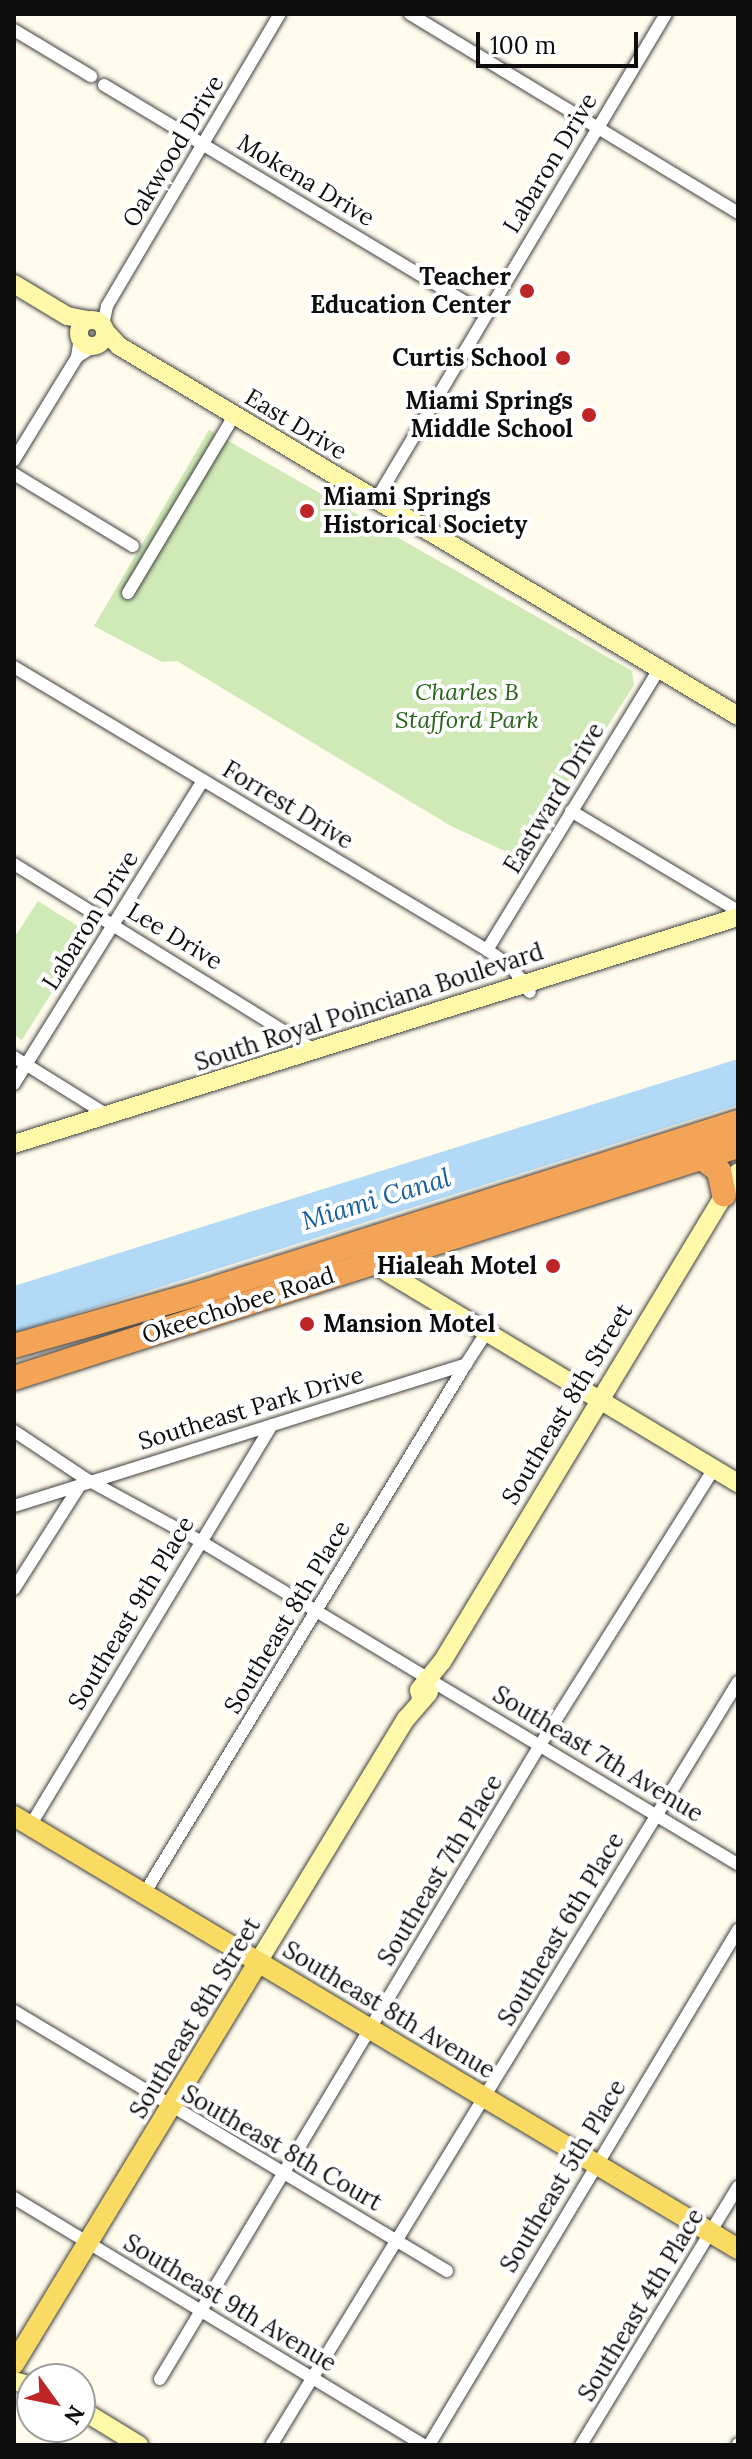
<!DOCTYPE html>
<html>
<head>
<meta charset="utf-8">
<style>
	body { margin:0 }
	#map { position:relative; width:752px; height:2459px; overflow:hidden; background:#fffced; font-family:Lora,serif }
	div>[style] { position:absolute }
	.green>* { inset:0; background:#cfe9b7 }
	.water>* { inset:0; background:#b2daf6 }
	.roads { filter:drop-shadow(0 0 2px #404040) drop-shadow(0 0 2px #404040) }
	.street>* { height:12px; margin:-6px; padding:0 6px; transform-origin:6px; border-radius:6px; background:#fff }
	.secondary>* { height:18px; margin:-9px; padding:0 9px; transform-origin:9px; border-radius:9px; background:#fff8a8 }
	.secondary>.ring { margin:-9px; padding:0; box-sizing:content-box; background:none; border:18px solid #fff8a8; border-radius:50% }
	.primary>* { height:20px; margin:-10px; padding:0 10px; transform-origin:10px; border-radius:10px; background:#f9da63 }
	.highway>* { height:24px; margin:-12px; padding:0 12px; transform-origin:12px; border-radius:12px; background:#f4a456 }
	.dots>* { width:22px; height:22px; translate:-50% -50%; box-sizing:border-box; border:4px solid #fff; border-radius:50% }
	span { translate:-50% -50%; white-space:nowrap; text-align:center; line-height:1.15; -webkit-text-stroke:8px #fff; paint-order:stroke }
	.street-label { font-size:24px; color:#0d0d0d }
	.poi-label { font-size:24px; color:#0d0d0d; font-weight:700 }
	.right { translate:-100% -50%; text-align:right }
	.left { translate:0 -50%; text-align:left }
	.park-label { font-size:24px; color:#2a651d; font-style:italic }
	.water-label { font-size:26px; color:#165e9f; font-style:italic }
	.frame { position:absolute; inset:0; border:16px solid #0d0d0d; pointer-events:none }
	.north { position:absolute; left:16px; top:2363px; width:80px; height:80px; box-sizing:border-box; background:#fff; border:2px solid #9e9e9e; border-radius:50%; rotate:123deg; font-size:22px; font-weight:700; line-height:32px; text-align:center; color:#0d0d0d }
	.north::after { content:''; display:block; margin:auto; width:28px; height:36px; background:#bd2527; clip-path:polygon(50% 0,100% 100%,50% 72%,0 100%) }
	.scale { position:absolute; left:476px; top:32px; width:162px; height:36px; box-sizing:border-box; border:4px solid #0d0d0d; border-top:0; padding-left:10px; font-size:24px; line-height:28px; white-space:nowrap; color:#0d0d0d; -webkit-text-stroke:6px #fff; paint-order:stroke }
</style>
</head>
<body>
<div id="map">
	<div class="green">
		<div style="clip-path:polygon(209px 430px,632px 671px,634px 685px,522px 859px,451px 826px,177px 661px,162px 662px,94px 626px)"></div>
		<div style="clip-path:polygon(38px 901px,89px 933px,22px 1040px,14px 1035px,14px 938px)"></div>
	</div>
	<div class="water">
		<div style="clip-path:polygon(738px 1059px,738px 1105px,14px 1333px,14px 1286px)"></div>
	</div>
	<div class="roads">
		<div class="street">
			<div style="left:410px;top:14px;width:384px;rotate:31.2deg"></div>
			<div style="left:14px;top:30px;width:90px;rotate:30.9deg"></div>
			<div style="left:104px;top:85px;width:445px;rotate:31deg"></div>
			<div style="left:103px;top:325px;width:19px;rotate:-78deg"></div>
			<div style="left:107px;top:306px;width:339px;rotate:-59.4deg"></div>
			<div style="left:77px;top:357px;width:19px;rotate:-81deg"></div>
			<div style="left:14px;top:460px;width:121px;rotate:-58.5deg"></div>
			<div style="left:77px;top:357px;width:20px;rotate:-33deg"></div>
			<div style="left:14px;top:474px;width:139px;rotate:31.2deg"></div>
			<div style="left:376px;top:500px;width:566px;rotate:-59.18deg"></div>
			<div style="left:128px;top:593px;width:206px;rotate:-59.1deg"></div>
			<div style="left:14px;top:667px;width:551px;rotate:30.89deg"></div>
			<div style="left:487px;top:950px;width:29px;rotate:34deg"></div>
			<div style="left:511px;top:966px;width:32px;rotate:54deg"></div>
			<div style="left:571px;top:811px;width:195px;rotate:30.9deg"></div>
			<div style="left:14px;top:864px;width:351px;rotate:31.8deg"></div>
			<div style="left:487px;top:950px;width:329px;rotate:-58.5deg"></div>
			<div style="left:14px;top:1057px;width:110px;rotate:31.9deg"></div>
			<div style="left:14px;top:1084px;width:358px;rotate:-58.1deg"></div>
			<div style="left:14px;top:1431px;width:87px;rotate:33.7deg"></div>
			<div style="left:86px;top:1479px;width:130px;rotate:28.5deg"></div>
			<div style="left:200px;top:1541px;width:265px;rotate:31.1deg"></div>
			<div style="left:14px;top:1506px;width:474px;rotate:-17.4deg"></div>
			<div style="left:466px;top:1364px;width:38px;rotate:-57deg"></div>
			<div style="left:14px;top:1589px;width:125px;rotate:-57.5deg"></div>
			<div style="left:435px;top:1683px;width:353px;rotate:30.9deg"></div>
			<div style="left:30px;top:1826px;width:468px;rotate:-58.9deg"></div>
			<div style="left:144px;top:1894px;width:620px;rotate:-58.72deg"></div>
			<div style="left:14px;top:2011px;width:505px;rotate:30.98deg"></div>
			<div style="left:14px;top:2198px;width:479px;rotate:31.1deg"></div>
			<div style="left:160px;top:2379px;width:739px;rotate:-59.06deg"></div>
			<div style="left:540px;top:1745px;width:326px;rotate:-57.8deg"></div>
			<div style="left:272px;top:2444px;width:893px;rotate:-58.55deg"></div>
			<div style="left:429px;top:2445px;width:601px;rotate:-59.04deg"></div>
			<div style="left:581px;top:2445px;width:302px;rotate:-58.7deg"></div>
			<div style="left:738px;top:2445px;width:1px;rotate:-90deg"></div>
		</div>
		<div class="secondary">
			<div style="left:14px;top:284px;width:62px;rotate:31.1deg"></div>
			<div style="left:67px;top:316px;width:21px;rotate:11deg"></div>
			<div class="ring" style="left:79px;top:320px;width:8px;height:8px"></div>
			<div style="left:105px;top:331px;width:21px;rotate:47deg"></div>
			<div style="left:119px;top:346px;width:721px;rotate:30.87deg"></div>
			<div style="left:14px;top:1144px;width:759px;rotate:-17.41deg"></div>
			<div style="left:370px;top:1262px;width:429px;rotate:31deg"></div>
			<div style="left:421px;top:1698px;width:8px;rotate:-104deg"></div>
			<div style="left:419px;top:1690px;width:36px;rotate:-51deg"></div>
			<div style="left:442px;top:1662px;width:572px;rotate:-58.86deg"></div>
			<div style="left:258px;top:1962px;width:285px;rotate:-58.7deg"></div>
			<div style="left:406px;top:1719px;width:35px;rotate:-49deg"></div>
			<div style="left:14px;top:2381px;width:19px;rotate:16deg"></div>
			<div style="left:80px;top:2409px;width:69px;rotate:31.4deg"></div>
		</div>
		<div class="primary">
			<div style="left:14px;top:1816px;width:844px;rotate:30.88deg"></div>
			<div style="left:14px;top:2364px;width:470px;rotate:-58.7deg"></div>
		</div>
		<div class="highway">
			<div style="left:701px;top:1157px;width:23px;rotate:38deg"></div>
			<div style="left:719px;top:1171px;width:24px;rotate:78deg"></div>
			<div style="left:14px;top:1346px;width:193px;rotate:-15.9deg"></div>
			<div style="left:200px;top:1293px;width:565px;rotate:-17.63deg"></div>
			<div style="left:14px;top:1378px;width:760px;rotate:-17.77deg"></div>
		</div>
	</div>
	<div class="dots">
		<div style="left:527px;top:291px;background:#bd2527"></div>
		<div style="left:563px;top:358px;background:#bd2527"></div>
		<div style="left:589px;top:415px;background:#bd2527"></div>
		<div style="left:307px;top:511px;background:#bd2527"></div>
		<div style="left:553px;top:1266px;background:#bd2527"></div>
		<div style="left:307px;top:1324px;background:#bd2527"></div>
	</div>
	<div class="street-label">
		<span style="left:173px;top:151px;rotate:-59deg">Oakwood Drive</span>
		<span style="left:550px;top:163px;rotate:-59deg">Labaron Drive</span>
		<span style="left:306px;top:180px;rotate:31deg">Mokena Drive</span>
		<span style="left:296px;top:424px;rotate:31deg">East Drive</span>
		<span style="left:554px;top:798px;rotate:-59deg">Eastward Drive</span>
		<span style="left:288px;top:805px;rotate:31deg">Forrest Drive</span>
		<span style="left:90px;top:920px;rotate:-58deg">Labaron Drive</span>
		<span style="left:175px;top:936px;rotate:31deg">Lee Drive</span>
		<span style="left:369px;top:1007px;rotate:-18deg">South Royal Poinciana Boulevard</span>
		<span style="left:238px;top:1305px;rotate:-18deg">Okeechobee Road</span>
		<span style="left:567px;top:1404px;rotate:-59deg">Southeast 8th Street</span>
		<span style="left:251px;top:1408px;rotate:-17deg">Southeast Park Drive</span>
		<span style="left:131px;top:1613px;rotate:-59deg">Southeast 9th Place</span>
		<span style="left:287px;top:1617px;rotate:-59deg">Southeast 8th Place</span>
		<span style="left:598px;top:1754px;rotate:31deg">Southeast 7th Avenue</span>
		<span style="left:440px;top:1870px;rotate:-59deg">Southeast 7th Place</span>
		<span style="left:561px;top:1929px;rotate:-59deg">Southeast 6th Place</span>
		<span style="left:389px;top:2010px;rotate:31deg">Southeast 8th Avenue</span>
		<span style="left:195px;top:2018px;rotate:-59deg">Southeast 8th Street</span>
		<span style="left:282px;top:2148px;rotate:30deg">Southeast 8th Court</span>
		<span style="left:563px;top:2176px;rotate:-59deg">Southeast 5th Place</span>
		<span style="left:230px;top:2303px;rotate:31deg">Southeast 9th Avenue</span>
		<span style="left:641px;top:2305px;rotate:-59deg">Southeast 4th Place</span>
	</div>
	<div class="poi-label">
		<span class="right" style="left:511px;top:291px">Teacher<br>Education Center</span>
		<span class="right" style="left:547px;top:358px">Curtis School</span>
		<span class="right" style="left:573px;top:415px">Miami Springs<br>Middle School</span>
		<span class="left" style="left:323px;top:511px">Miami Springs<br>Historical Society</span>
		<span class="right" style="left:537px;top:1266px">Hialeah Motel</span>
		<span class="left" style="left:323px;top:1324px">Mansion Motel</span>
	</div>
	<div class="park-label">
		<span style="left:467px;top:706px">Charles B<br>Stafford Park</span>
	</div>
	<div class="water-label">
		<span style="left:376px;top:1199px;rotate:-17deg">Miami Canal</span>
	</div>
	<div class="frame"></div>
	<div class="north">N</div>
	<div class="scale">100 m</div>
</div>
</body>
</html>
